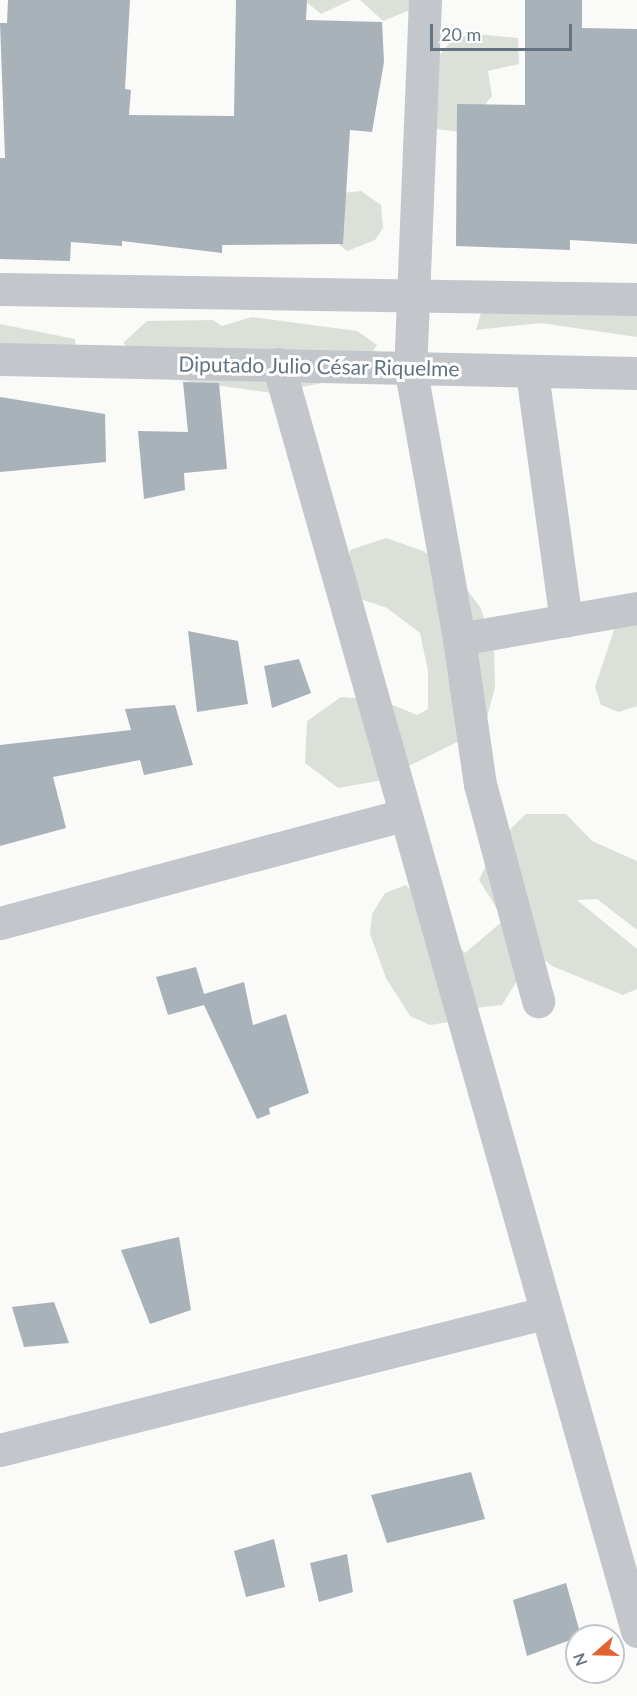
<!DOCTYPE html>
<html>
<head>
<meta charset="utf-8">
<style>
	body { margin:0 }
	#map { position:relative; width:637px; height:1696px; overflow:hidden; background:#fafaf8; font-family:Lato,sans-serif }
	div>[style] { position:absolute }
	.green>* { inset:0; background:#dbe1d9 }
	.building>* { inset:0; background:#a9b2b9 }
	.minor>* { height:33px; margin:-16.5px; padding:0 16.5px; transform-origin:16.5px; border-radius:16.5px; background:#c3c7cb }
	span { translate:-50% -50%; white-space:nowrap; text-align:center; line-height:1.15; -webkit-text-stroke:6px #fff; paint-order:stroke }
	.street-label { font-size:21px; color:#657482 }
	.north { position:absolute; left:565px; top:1624px; width:60px; height:60px; box-sizing:border-box; background:#fff; border:2px solid #c1c7cd; border-radius:50%; rotate:250deg; font-size:16px; font-weight:700; line-height:24px; text-align:center; color:#657482 }
	.north::after { content:''; display:block; margin:auto; width:21px; height:27px; background:#e06331; clip-path:polygon(50% 0,100% 100%,50% 72%,0 100%) }
	.scale { position:absolute; left:430px; top:24px; width:142px; height:27px; box-sizing:border-box; border:3px solid #657482; border-top:0; padding-left:8px; font-size:18px; line-height:21px; white-space:nowrap; color:#657482; -webkit-text-stroke:4px #fff; paint-order:stroke }
</style>
</head>
<body>
<div id="map">
	<div class="green">
		<div style="clip-path:polygon(304px 0,351px 0,321px 14px)"></div>
		<div style="clip-path:polygon(360px 0,417px 0,410px 10px,383px 21px)"></div>
		<div style="clip-path:polygon(476px 34px,518px 38px,519px 64px,488px 71px,492px 96px,463px 132px,435px 129px,436px 59px,454px 38px)"></div>
		<div style="clip-path:polygon(361px 191px,381px 205px,383px 228px,375px 240px,347px 251px,326px 233px,332px 194px)"></div>
		<div style="clip-path:polygon(637px 297px,637px 337px,541px 323px,476px 330px,481px 313px,496px 299px)"></div>
		<div style="clip-path:polygon(252px 317px,357px 331px,377px 345px,356px 376px,273px 393px,163px 378px,123px 343px,147px 321px,213px 320px,222px 326px)"></div>
		<div style="clip-path:polygon(0 324px,75px 339px,76px 359px,0 372px)"></div>
		<div style="clip-path:polygon(386px 538px,423px 551px,456px 575px,480px 607px,494px 647px,495px 687px,484px 729px,378px 781px,338px 788px,305px 763px,307px 721px,341px 697px,381px 700px,417px 715px,428px 709px,428px 671px,420px 633px,387px 608px,349px 595px,350px 550px)"></div>
		<div style="clip-path:polygon(637px 614px,637px 706px,619px 712px,601px 705px,595px 687px,617px 621px)"></div>
		<div style="clip-path:polygon(526px 814px,566px 814px,592px 841px,637px 861px,637px 930px,597px 899px,577px 900px,637px 949px,637px 989px,623px 995px,552px 966px,535px 952px,502px 1005px,465px 1009px,449px 1022px,430px 1025px,410px 1016px,386px 978px,370px 934px,372px 914px,385px 893px,406px 885px,465px 953px,504px 920px,479px 880px,498px 841px)"></div>
	</div>
	<div class="building">
		<div style="clip-path:polygon(8px 0,130px 0,125px 89px,131px 90px,129px 115px,234px 116px,236px 0,307px 0,306px 20px,382px 22px,384px 62px,372px 132px,350px 130px,343px 244px,222px 245px,222px 253px,122px 241px,122px 246px,71px 242px,70px 261px,0 259px,0 158px,5px 158px,0 23px,7px 23px)"></div>
		<div style="clip-path:polygon(525px 0,582px 0,582px 28px,637px 29px,637px 244px,570px 240px,570px 250px,456px 246px,457px 104px,525px 105px)"></div>
		<div style="clip-path:polygon(183px 382px,219px 383px,227px 469px,184px 473px,185px 490px,144px 499px,138px 431px,188px 432px)"></div>
		<div style="clip-path:polygon(0 397px,105px 414px,106px 462px,0 472px)"></div>
		<div style="clip-path:polygon(188px 631px,238px 641px,248px 704px,197px 712px)"></div>
		<div style="clip-path:polygon(299px 659px,311px 693px,272px 708px,264px 666px)"></div>
		<div style="clip-path:polygon(175px 705px,193px 765px,144px 775px,140px 760px,53px 777px,66px 828px,0 846px,0 745px,131px 730px,125px 709px)"></div>
		<div style="clip-path:polygon(196px 967px,204px 994px,244px 982px,253px 1025px,286px 1014px,309px 1093px,269px 1108px,270px 1114px,257px 1119px,204px 1005px,168px 1015px,156px 977px)"></div>
		<div style="clip-path:polygon(179px 1237px,191px 1310px,150px 1324px,121px 1250px)"></div>
		<div style="clip-path:polygon(54px 1302px,69px 1343px,24px 1347px,12px 1307px)"></div>
		<div style="clip-path:polygon(471px 1472px,485px 1519px,387px 1543px,371px 1495px)"></div>
		<div style="clip-path:polygon(274px 1539px,285px 1587px,246px 1597px,234px 1551px)"></div>
		<div style="clip-path:polygon(347px 1554px,353px 1592px,319px 1602px,310px 1563px)"></div>
		<div style="clip-path:polygon(566px 1583px,581px 1636px,527px 1656px,513px 1600px)"></div>
	</div>
	<div class="minor">
		<div style="left:425px;top:0;width:366px;rotate:92.3deg"></div>
		<div style="left:410px;top:366px;width:277px;rotate:79.8deg"></div>
		<div style="left:459px;top:639px;width:181px;rotate:-9.9deg"></div>
		<div style="left:0;top:289px;width:637px;rotate:0.9deg"></div>
		<div style="left:0;top:359px;width:637px;rotate:1.26deg"></div>
		<div style="left:278px;top:364px;width:1317px;rotate:74.18deg"></div>
		<div style="left:532px;top:373px;width:250px;rotate:82.2deg"></div>
		<div style="left:459px;top:639px;width:147px;rotate:81.8deg"></div>
		<div style="left:480px;top:784px;width:225px;rotate:75deg"></div>
		<div style="left:0;top:923px;width:418px;rotate:-15deg"></div>
		<div style="left:0;top:1450px;width:561px;rotate:-14.14deg"></div>
	</div>
	<div class="street-label">
		<span style="left:319px;top:366px;rotate:1deg">Diputado Julio César Riquelme</span>
	</div>
	<div class="north">N</div>
	<div class="scale">20 m</div>
</div>
</body>
</html>
